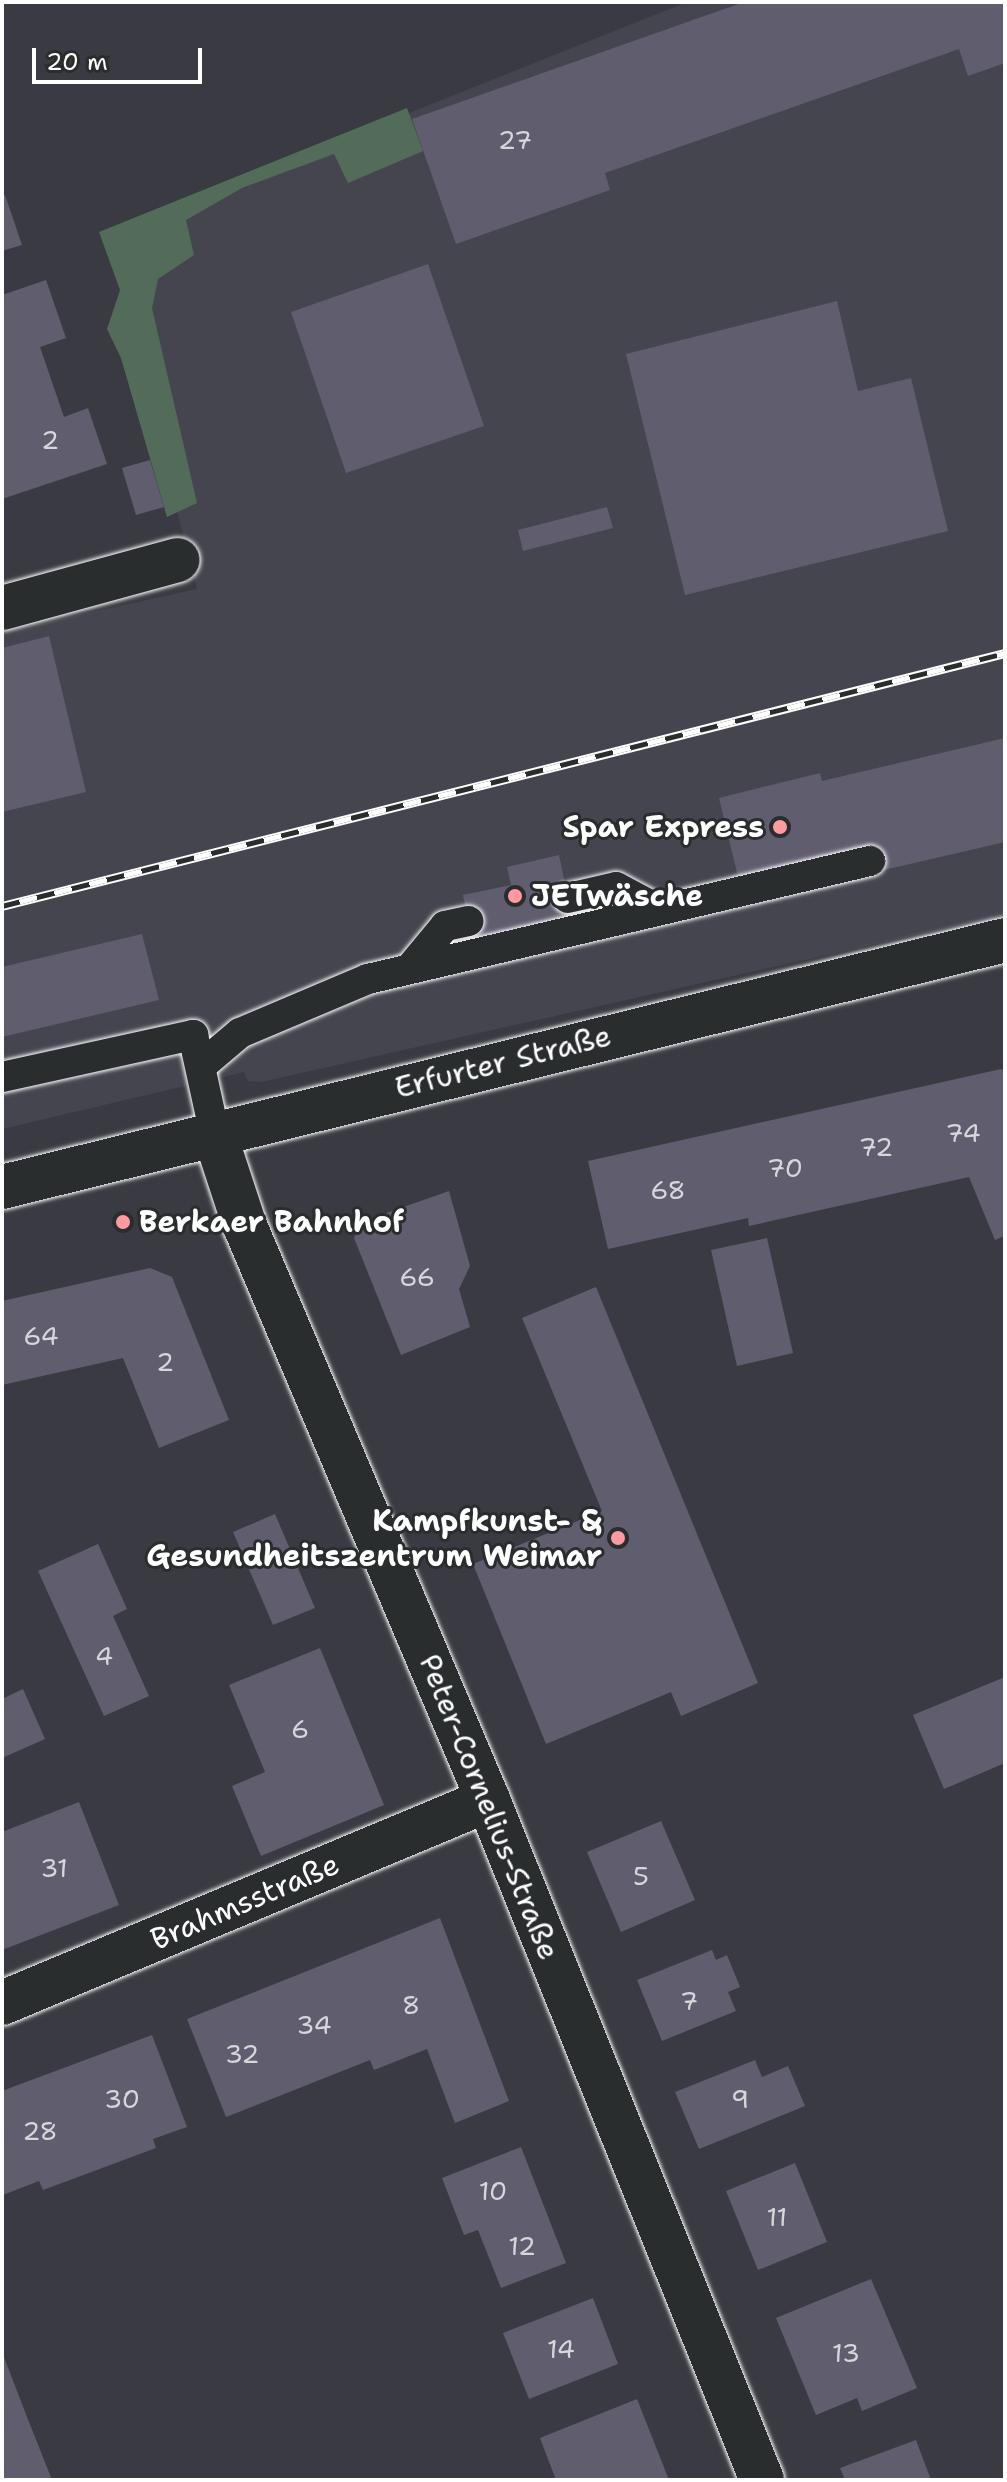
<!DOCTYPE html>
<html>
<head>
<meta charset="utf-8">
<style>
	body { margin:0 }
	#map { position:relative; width:1007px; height:2482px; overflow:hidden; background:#3a3b42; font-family:"Shantell Sans",sans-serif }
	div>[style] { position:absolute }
	.built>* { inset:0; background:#454550 }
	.green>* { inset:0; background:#536c59 }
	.building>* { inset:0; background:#605d6f }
	.roads { filter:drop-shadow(0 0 2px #fff) drop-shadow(0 0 2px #fff) }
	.lane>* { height:30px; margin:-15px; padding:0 15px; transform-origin:15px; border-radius:15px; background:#2a2d2e }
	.street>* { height:44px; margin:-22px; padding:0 22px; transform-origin:22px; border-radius:22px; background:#2a2d2e }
	.secondary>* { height:44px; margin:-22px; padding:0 22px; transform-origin:22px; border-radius:22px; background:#2a2d2e }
	.rail>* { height:9px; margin-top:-4.5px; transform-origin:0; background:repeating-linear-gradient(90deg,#2a2d2e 0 18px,#fff 0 36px); box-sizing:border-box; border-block:2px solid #fff }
	.dots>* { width:22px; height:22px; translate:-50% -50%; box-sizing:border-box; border:4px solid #2a2d2e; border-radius:50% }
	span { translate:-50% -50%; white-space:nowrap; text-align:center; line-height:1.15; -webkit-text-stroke:6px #2a2d2e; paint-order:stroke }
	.number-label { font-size:26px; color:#d7d6db }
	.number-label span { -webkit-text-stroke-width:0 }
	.poi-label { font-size:30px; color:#fff; font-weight:700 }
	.right { translate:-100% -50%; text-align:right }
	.left { translate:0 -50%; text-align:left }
	.street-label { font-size:30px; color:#fff }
	.frame { position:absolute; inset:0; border:4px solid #fff; pointer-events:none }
	.scale { position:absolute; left:32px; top:48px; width:170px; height:36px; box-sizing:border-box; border:4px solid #fff; border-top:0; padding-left:10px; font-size:24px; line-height:28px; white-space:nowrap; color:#fff; -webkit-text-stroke:6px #2a2d2e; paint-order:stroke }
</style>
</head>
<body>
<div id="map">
	<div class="built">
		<div style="clip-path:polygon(687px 2px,1005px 2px,1005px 915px,261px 1082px,248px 1081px,244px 1072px,2px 1129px,2px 632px,197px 589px,106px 234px)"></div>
	</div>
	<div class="green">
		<div style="clip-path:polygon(407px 108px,423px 151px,348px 183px,334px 154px,242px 188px,186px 220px,194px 255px,158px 279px,152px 308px,197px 503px,167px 517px,121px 358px,107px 329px,120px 290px,99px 232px)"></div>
	</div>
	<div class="building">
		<div style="clip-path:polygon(744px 2px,1005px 2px,1005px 63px,968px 76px,959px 49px,605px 173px,610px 190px,456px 244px,412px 119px)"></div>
		<div style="clip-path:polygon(5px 195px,22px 245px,2px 251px,2px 196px)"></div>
		<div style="clip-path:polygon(428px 264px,484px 426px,346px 473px,291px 312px)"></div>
		<div style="clip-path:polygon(46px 280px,66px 338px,40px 347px,64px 417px,88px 408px,107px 464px,2px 499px,2px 295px)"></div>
		<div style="clip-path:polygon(837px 301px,858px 391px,911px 378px,948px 531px,685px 595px,626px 354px)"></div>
		<div style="clip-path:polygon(150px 460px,164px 507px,136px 515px,122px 468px)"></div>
		<div style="clip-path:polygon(607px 507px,613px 528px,523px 551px,518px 530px)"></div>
		<div style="clip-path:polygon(49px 636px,86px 792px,2px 812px,2px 648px)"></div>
		<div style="clip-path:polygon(1005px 738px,1005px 842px,845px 879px,739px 881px,719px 798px,820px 773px,822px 781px)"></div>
		<div style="clip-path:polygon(559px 855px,572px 917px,472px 939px,463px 895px,511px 885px,507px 867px)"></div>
		<div style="clip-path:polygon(142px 934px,159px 1000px,2px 1037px,2px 967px)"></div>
		<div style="clip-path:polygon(1001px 1069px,1005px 1071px,1005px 1236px,995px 1240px,969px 1177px,749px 1226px,748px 1218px,608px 1249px,588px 1161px)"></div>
		<div style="clip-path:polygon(449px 1191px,470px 1266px,459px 1289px,470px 1327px,401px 1355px,354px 1238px,361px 1222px)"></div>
		<div style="clip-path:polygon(767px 1238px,793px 1353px,737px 1366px,711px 1250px)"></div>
		<div style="clip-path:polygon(150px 1268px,172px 1277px,229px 1420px,159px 1448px,123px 1358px,2px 1385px,2px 1301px)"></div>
		<div style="clip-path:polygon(596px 1287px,758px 1683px,681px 1716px,671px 1692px,546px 1744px,473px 1564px,602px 1511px,522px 1318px)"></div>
		<div style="clip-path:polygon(275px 1514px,315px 1608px,273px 1625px,233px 1532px)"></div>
		<div style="clip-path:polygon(98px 1544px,127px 1609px,113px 1616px,149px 1696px,104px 1716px,38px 1571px)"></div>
		<div style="clip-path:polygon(320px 1648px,384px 1805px,261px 1856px,232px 1786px,265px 1772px,229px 1685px)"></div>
		<div style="clip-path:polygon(1005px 1677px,1005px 1763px,944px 1789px,913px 1715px)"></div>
		<div style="clip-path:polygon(23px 1689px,45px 1739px,2px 1758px,2px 1699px)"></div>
		<div style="clip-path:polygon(79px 1802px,119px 1905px,2px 1950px,2px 1832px)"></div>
		<div style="clip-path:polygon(661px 1821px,695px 1900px,621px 1932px,587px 1852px)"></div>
		<div style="clip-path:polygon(440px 1918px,509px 2101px,455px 2123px,427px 2049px,374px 2070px,370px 2060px,226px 2117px,187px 2019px)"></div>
		<div style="clip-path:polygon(712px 1950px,716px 1960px,727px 1955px,740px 1987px,728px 1992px,736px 2011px,662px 2041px,637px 1980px)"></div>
		<div style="clip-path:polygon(152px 2035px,187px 2127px,153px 2139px,156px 2148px,43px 2190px,39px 2181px,3px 2195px,2px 2091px)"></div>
		<div style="clip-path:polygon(755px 2060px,762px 2077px,788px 2066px,805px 2106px,699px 2149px,675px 2092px)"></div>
		<div style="clip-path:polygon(521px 2147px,566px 2263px,501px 2288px,478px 2230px,464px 2235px,442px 2178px)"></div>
		<div style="clip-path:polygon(795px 2163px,827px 2242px,758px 2270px,726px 2191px)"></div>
		<div style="clip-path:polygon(871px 2279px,917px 2388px,862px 2411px,857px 2398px,816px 2415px,776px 2318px)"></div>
		<div style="clip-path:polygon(593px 2298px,618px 2364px,529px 2399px,503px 2333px)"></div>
		<div style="clip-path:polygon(2px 2352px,27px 2417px,52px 2480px,2px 2480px)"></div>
		<div style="clip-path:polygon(637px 2399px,669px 2480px,556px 2480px,540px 2438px)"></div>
		<div style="clip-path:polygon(916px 2440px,931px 2480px,845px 2480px,840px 2468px)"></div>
	</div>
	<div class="roads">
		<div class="lane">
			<div style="left:568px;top:898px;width:49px;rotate:-12.9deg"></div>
			<div style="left:616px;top:887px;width:49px;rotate:28.1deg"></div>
			<div style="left:411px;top:967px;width:53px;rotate:-50.3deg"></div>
			<div style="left:445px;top:926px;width:24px;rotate:-12deg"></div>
			<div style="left:201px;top:1066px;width:51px;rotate:-40.2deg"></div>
			<div style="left:240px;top:1033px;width:139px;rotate:-22.9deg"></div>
			<div style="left:368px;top:979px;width:516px;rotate:-13.23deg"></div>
			<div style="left:2px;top:1077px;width:196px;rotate:-12.4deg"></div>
			<div style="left:193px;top:1035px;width:102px;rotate:77.6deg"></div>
		</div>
		<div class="street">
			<div style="left:2px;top:608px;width:182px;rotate:-15.3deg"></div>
			<div style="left:215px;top:1135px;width:96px;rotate:71.8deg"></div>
			<div style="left:245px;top:1226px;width:623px;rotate:67.05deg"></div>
			<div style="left:488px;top:1800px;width:733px;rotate:68.05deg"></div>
			<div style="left:2px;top:2003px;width:527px;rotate:-22.67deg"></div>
		</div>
		<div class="secondary">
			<div style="left:2px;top:1187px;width:1033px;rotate:-13.83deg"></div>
		</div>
	</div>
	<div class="rail">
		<div style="left:2px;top:906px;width:1034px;rotate:-14.16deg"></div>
	</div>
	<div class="dots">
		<div style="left:780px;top:827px;background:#ff9aa2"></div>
		<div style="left:515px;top:896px;background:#ff9aa2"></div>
		<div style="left:123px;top:1222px;background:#ff9aa2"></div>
		<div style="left:618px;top:1538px;background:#ff9aa2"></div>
	</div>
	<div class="number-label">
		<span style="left:515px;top:140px">27</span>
		<span style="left:50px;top:440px">2</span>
		<span style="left:963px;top:1133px">74</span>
		<span style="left:876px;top:1147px">72</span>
		<span style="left:785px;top:1168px">70</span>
		<span style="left:668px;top:1190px">68</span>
		<span style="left:417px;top:1277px">66</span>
		<span style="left:41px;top:1336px">64</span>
		<span style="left:165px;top:1362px">2</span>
		<span style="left:104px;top:1656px">4</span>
		<span style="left:300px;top:1729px">6</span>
		<span style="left:54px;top:1868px">31</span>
		<span style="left:641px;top:1876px">5</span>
		<span style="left:689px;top:2001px">7</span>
		<span style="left:411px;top:2005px">8</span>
		<span style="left:314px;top:2025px">34</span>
		<span style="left:242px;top:2054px">32</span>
		<span style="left:122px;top:2099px">30</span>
		<span style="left:740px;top:2099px">9</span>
		<span style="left:40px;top:2131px">28</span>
		<span style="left:493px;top:2191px">10</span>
		<span style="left:777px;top:2217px">11</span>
		<span style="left:522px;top:2246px">12</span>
		<span style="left:561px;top:2349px">14</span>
		<span style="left:846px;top:2353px">13</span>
	</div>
	<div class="poi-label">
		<span class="right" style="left:764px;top:827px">Spar Express</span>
		<span class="left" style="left:531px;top:896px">JETwäsche</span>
		<span class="left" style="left:139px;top:1222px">Berkaer Bahnhof</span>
		<span class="right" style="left:602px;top:1538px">Kampfkunst- &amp;<br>Gesundheitszentrum Weimar</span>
	</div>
	<div class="street-label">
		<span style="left:503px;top:1062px;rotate:-14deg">Erfurter Straße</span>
		<span style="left:489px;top:1807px;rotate:68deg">Peter-Cornelius-Straße</span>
		<span style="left:245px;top:1902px;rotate:-23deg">Brahmsstraße</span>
	</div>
	<div class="frame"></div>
	<div class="scale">20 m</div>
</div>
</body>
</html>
